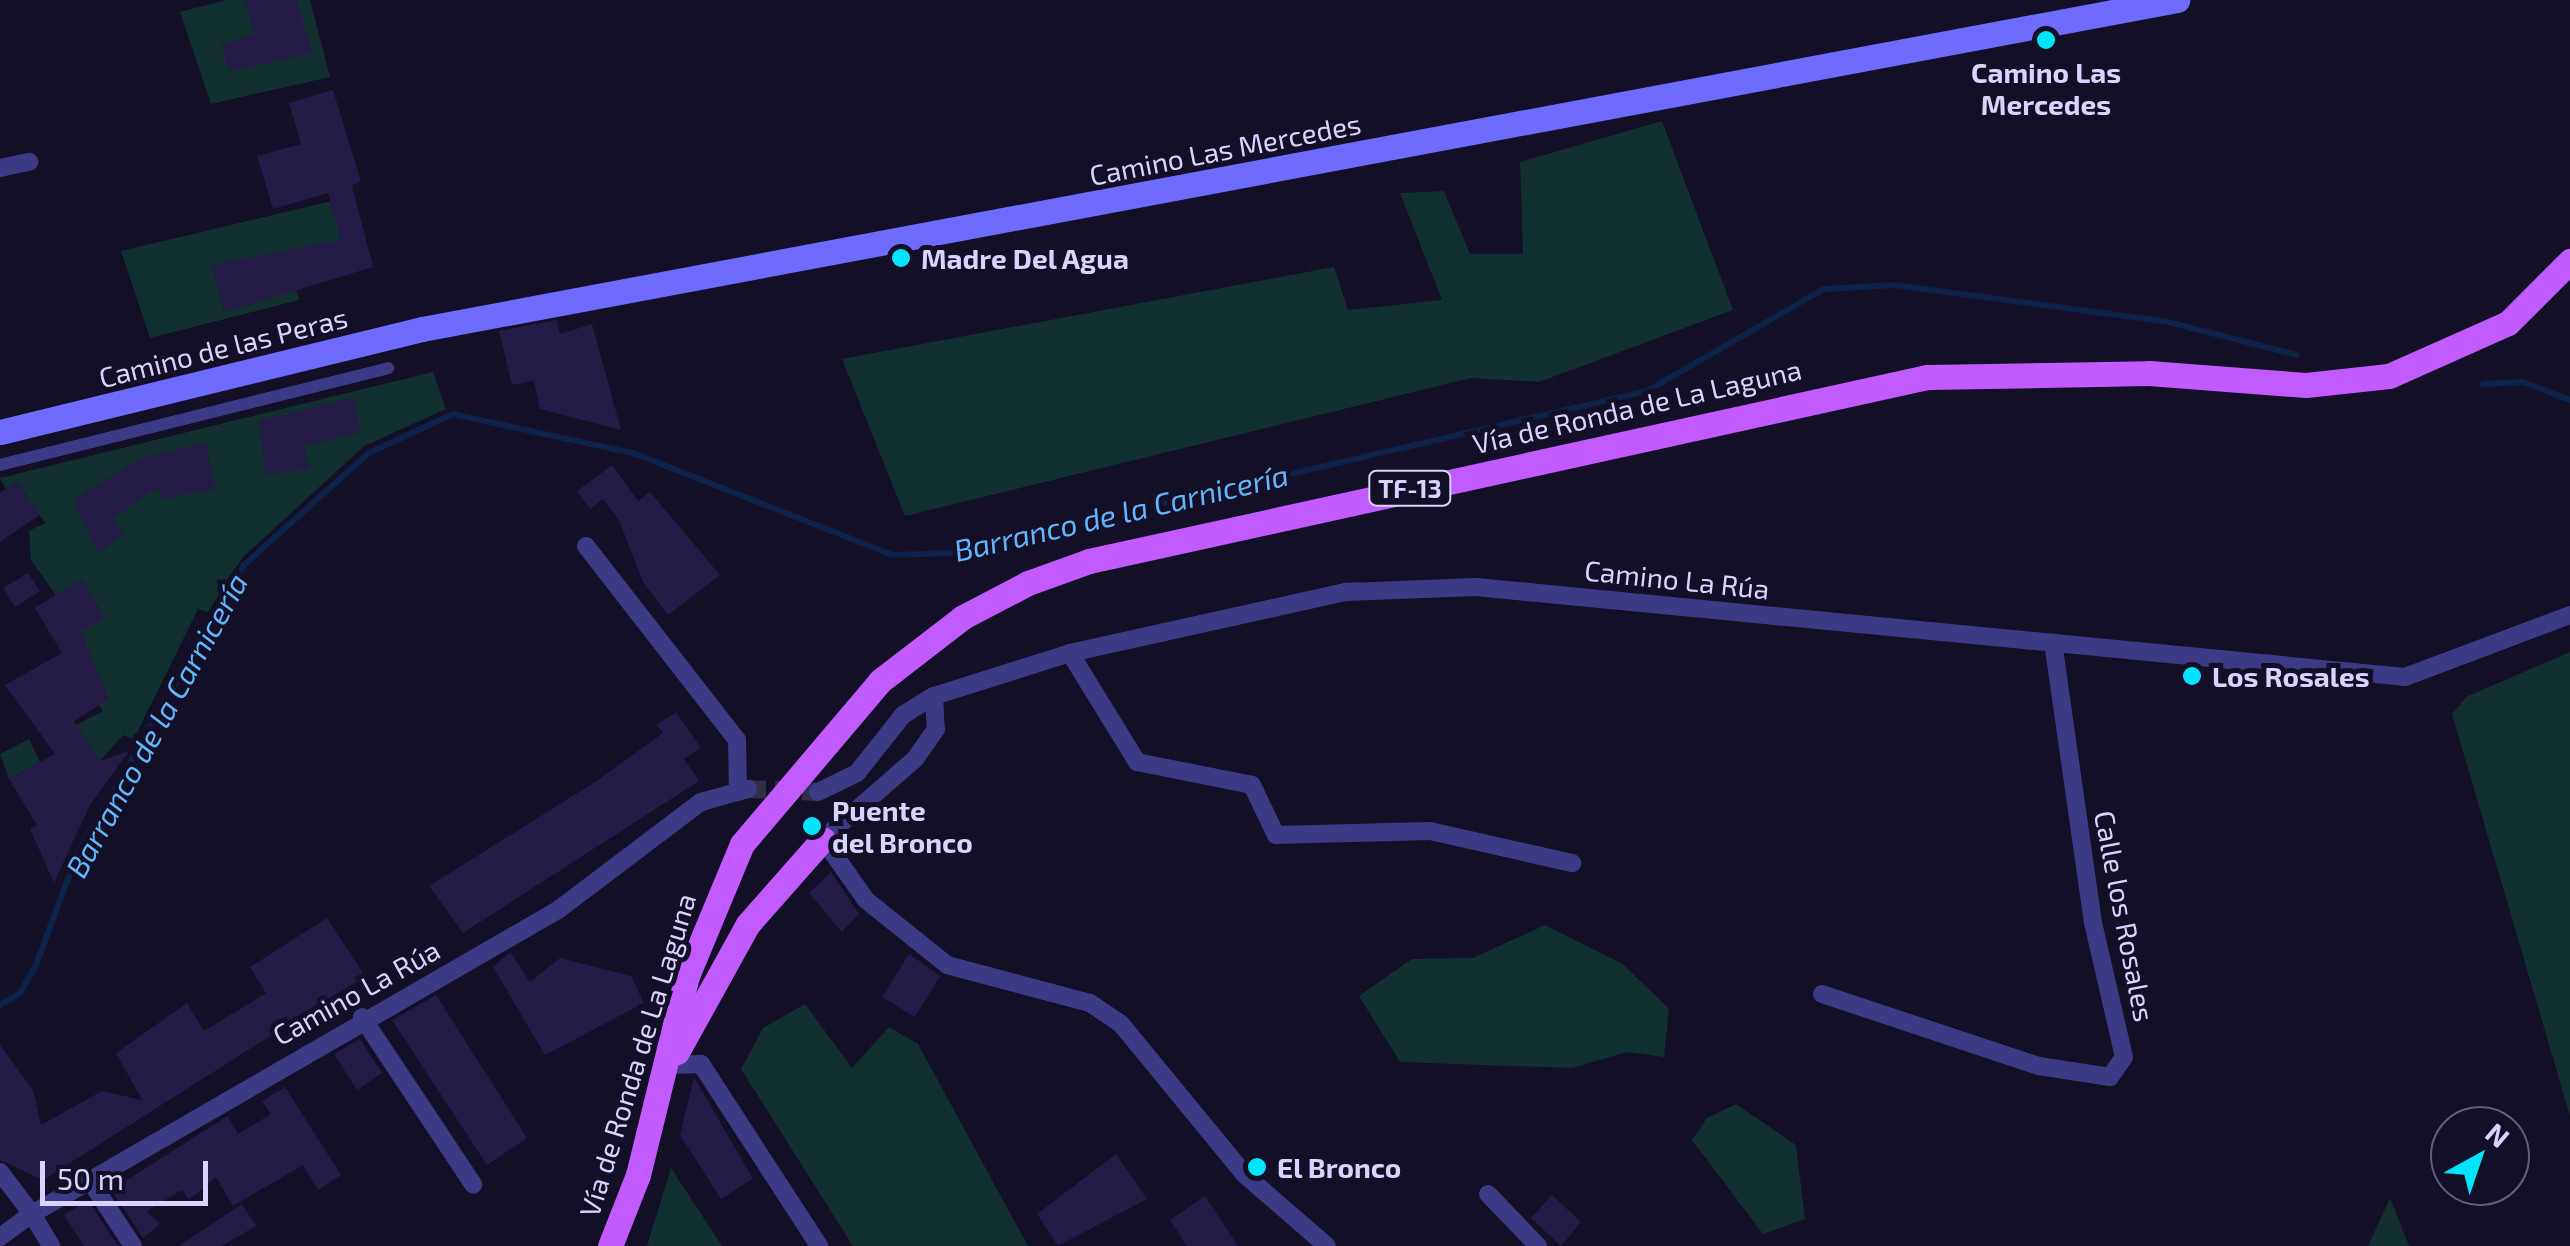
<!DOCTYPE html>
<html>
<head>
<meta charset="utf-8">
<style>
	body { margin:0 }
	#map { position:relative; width:2570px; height:1246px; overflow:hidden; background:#130f26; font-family:"Exo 2",sans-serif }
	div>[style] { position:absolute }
	.green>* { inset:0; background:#12302f }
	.stream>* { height:6px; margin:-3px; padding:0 3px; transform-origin:3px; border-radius:3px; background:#0c2248 }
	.building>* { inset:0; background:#241b47 }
	.minor-tunnel>* { height:18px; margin-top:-9px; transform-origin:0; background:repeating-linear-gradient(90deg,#312d47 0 18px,transparent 0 27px) }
	.pedestrian>* { height:12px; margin:-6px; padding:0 6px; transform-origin:6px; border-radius:6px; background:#3d3a85 }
	.minor>* { height:18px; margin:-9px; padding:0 9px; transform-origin:9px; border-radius:9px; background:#3d3a85 }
	.secondary>* { height:25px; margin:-12.5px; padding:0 12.5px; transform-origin:12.5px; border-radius:12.5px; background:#6f6bff }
	.primary>* { height:25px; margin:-12.5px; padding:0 12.5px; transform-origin:12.5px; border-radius:12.5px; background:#c25bff }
	.dots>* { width:28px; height:28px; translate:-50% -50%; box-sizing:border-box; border:5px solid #130f26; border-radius:50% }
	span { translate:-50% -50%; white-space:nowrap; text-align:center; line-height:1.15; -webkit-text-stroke:10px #130f26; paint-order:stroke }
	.shield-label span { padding:2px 8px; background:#130f26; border:2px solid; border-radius:8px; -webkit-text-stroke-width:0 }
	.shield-label { font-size:25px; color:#d9d4ff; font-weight:700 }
	.poi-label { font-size:28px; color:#d9d4ff; font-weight:700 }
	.left { translate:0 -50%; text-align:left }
	.street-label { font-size:28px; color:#d9d4ff }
	.water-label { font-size:30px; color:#62b6ff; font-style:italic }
	.north { position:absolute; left:2430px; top:1106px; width:100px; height:100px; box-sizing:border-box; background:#130f26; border:2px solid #625e7d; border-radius:50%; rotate:40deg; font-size:28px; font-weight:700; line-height:40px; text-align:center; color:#d9d4ff }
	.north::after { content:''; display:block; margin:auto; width:35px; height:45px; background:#00e5ff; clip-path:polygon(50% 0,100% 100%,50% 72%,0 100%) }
	.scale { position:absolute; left:40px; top:1161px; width:168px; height:45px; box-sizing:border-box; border:5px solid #d9d4ff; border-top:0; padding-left:12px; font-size:30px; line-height:35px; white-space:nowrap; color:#d9d4ff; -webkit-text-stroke:8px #130f26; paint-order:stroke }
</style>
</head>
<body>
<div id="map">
	<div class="green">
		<div style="clip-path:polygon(226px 0,310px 0,330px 77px,211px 104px,180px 12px)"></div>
		<div style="clip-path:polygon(1662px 121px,1733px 310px,1539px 382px,1471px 378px,905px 516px,842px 359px,1334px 267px,1348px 310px,1442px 300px,1400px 193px,1444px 191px,1470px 254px,1523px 254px,1520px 162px)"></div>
		<div style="clip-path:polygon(332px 201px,341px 240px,286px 254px,299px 300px,150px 338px,121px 251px)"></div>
		<div style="clip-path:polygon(433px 372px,446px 409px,364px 446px,243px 557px,208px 612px,198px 609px,134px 739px,123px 735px,100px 761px,76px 725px,103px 711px,35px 608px,56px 595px,31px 560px,29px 531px,45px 523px,17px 482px,6px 489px,0 478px)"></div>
		<div style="clip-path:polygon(2570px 652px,2570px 1116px,2452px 714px,2466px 697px)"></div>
		<div style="clip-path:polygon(29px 739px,40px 762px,9px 779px,0 754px)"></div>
		<div style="clip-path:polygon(1545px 925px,1623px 964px,1669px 1009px,1664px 1057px,1627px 1052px,1572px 1068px,1400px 1062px,1359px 996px,1412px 959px,1473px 958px)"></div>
		<div style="clip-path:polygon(805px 1004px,852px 1068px,889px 1027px,918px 1044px,1028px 1246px,853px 1246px,741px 1069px,763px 1028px)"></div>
		<div style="clip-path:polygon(1736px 1104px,1796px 1145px,1805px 1219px,1763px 1234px,1692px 1140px,1707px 1118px)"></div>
		<div style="clip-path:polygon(671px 1168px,722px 1246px,647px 1246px)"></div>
		<div style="clip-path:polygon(2390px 1198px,2409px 1246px,2368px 1246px)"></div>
	</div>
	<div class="stream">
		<div style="left:2483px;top:384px;width:40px;rotate:-2.9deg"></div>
		<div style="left:2523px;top:382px;width:50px;rotate:21deg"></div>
		<div style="left:0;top:1005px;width:23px;rotate:-31deg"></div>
		<div style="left:20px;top:993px;width:32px;rotate:-60deg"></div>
		<div style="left:36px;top:965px;width:117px;rotate:-69.6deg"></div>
		<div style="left:77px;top:855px;width:335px;rotate:-60.1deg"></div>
		<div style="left:244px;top:565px;width:168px;rotate:-41.9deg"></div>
		<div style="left:369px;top:453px;width:93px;rotate:-24.9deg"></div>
		<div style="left:453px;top:414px;width:187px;rotate:12.3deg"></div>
		<div style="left:636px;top:454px;width:275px;rotate:21.5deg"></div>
		<div style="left:892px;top:555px;width:59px;rotate:-1.9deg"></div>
		<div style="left:951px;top:553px;width:715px;rotate:-13.1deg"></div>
		<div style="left:1647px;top:391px;width:204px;rotate:-30deg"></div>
		<div style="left:1824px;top:289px;width:71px;rotate:-3.2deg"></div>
		<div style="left:1895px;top:285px;width:275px;rotate:7.7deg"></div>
		<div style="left:2168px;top:322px;width:133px;rotate:14.3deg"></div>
	</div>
	<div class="building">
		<div style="clip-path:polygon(244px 0,296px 0,313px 53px,229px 71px,221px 45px,255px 34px)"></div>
		<div style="clip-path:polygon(333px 90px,361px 182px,352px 185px,373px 267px,224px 312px,211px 265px,341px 240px,328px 193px,273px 209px,257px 156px,301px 144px,289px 103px)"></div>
		<div style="clip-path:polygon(557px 320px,560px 334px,592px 324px,621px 430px,540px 409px,534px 381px,512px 385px,499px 331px)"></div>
		<div style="clip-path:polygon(353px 398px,361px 432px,304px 446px,310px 469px,266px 475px,259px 421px)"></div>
		<div style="clip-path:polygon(205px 443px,216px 489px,164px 499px,156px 488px,113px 518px,124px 534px,98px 553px,73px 500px,140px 459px)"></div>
		<div style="clip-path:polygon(612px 465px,638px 501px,650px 492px,720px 575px,668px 615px,643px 582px,619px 520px,603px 499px,590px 509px,577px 491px)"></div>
		<div style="clip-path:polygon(17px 481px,40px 515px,0 542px,0 493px)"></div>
		<div style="clip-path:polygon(28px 573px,40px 591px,15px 607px,3px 588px)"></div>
		<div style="clip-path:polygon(82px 579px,105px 617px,81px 632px,109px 699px,74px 721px,100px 761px,129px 751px,90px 805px,54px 883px,30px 829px,37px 825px,9px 779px,55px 754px,5px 685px,62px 653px,35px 608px)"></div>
		<div style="clip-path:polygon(676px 712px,701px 748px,684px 759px,699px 781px,463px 933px,429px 886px,595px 782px,663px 733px,657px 725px)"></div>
		<div style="clip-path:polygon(831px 872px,859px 914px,842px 932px,809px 893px)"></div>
		<div style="clip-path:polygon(327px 918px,365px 976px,43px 1180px,0 1160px,0 1045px,33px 1090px,41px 1125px,102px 1091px,142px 1100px,116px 1053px,187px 1003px,204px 1031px,266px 993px,250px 967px)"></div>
		<div style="clip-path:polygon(510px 952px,530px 982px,560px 958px,631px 976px,644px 1003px,545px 1055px,493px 967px)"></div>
		<div style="clip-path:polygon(909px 954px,940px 976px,915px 1017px,882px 997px)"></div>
		<div style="clip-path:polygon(436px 995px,527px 1138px,487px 1165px,392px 1020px)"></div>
		<div style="clip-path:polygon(360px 1039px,382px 1073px,357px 1090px,334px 1054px)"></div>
		<div style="clip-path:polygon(694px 1077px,753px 1179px,721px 1199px,680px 1135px)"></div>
		<div style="clip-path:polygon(285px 1087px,341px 1175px,318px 1190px,303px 1165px,233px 1206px,216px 1177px,189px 1200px,182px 1190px,147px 1211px,160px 1224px,143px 1238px,111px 1190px,228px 1116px,238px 1134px,271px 1114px,262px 1101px)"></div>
		<div style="clip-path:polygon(1116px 1154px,1147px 1199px,1058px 1246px,1037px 1214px)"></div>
		<div style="clip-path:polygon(1552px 1195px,1581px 1222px,1561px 1246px,1531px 1218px)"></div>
		<div style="clip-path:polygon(1205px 1196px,1238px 1246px,1187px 1246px,1170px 1220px)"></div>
		<div style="clip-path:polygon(88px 1200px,118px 1246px,84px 1246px,64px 1215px)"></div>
		<div style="clip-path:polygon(242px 1204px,256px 1226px,222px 1246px,178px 1246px)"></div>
	</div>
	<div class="minor-tunnel">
		<div style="left:748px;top:789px;width:70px;rotate:2.5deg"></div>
	</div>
	<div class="pedestrian">
		<div style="left:0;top:465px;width:400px;rotate:-14deg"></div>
	</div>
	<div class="minor">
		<div style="left:0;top:168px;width:30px;rotate:-12deg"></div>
		<div style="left:586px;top:546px;width:246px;rotate:52.1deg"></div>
		<div style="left:737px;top:740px;width:52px;rotate:88.9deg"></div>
		<div style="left:1070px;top:653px;width:128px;rotate:58.4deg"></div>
		<div style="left:1137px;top:762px;width:117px;rotate:11.3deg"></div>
		<div style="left:1252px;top:785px;width:55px;rotate:64.4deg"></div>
		<div style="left:1276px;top:835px;width:154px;rotate:-1.5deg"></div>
		<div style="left:1430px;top:831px;width:146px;rotate:12.7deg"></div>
		<div style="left:934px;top:696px;width:33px;rotate:87deg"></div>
		<div style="left:936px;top:729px;width:37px;rotate:125deg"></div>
		<div style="left:915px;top:759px;width:122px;rotate:139deg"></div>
		<div style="left:823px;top:839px;width:75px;rotate:54.8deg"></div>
		<div style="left:866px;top:900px;width:104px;rotate:38.7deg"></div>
		<div style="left:947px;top:965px;width:148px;rotate:14.9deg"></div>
		<div style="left:1090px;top:1003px;width:37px;rotate:34deg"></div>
		<div style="left:1121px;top:1024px;width:195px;rotate:50.6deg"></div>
		<div style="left:1245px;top:1175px;width:108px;rotate:40.9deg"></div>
		<div style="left:818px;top:792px;width:43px;rotate:-26deg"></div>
		<div style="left:857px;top:773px;width:74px;rotate:-51.6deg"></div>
		<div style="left:903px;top:715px;width:36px;rotate:-32deg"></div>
		<div style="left:934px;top:696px;width:143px;rotate:-17.5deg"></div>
		<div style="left:1070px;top:653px;width:283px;rotate:-12.5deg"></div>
		<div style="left:1346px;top:592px;width:130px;rotate:-2.2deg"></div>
		<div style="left:1476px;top:587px;width:933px;rotate:5.53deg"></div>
		<div style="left:2405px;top:677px;width:176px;rotate:-20.6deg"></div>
		<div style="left:1822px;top:994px;width:229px;rotate:18.4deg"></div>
		<div style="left:2039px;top:1066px;width:72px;rotate:8.8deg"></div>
		<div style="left:2110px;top:1077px;width:24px;rotate:-55deg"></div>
		<div style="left:2124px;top:1057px;width:138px;rotate:-103deg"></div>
		<div style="left:2093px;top:923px;width:283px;rotate:-98.1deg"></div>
		<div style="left:362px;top:1017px;width:201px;rotate:56.4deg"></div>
		<div style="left:669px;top:1065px;width:32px;rotate:-2deg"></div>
		<div style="left:701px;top:1064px;width:217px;rotate:57deg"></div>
		<div style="left:0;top:1172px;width:53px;rotate:52.7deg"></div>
		<div style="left:32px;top:1214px;width:608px;rotate:-30.03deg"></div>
		<div style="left:558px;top:910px;width:179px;rotate:-37.1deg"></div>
		<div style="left:701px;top:802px;width:49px;rotate:-15.5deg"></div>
		<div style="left:89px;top:1179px;width:80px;rotate:56.7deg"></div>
		<div style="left:1488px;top:1194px;width:72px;rotate:46.1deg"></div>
		<div style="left:0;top:1237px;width:39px;rotate:-36deg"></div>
		<div style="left:32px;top:1214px;width:37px;rotate:59deg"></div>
	</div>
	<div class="secondary">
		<div style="left:0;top:432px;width:434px;rotate:-13.7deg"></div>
		<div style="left:422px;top:329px;width:1786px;rotate:-10.62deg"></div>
	</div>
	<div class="primary">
		<div style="left:677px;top:1052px;width:146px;rotate:-61deg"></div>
		<div style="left:748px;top:924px;width:113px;rotate:-48.6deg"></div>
		<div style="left:610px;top:1246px;width:76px;rotate:-68.5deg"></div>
		<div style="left:638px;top:1175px;width:205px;rotate:-76.2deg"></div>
		<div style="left:687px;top:976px;width:143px;rotate:-67.4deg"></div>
		<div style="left:742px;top:844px;width:214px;rotate:-49.7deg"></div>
		<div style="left:880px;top:681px;width:105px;rotate:-37.6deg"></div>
		<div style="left:963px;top:617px;width:73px;rotate:-27.6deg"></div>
		<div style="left:1028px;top:583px;width:65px;rotate:-19.8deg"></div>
		<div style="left:1089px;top:561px;width:858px;rotate:-12.38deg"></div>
		<div style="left:1927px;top:377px;width:222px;rotate:-1deg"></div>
		<div style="left:2149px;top:373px;width:157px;rotate:4.4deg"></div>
		<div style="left:2306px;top:385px;width:83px;rotate:-6.2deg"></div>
		<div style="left:2389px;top:376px;width:130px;rotate:-24deg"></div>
		<div style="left:2508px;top:323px;width:88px;rotate:-45deg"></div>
	</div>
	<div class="dots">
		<div style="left:2046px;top:40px;background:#00e5ff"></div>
		<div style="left:901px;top:258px;background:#00e5ff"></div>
		<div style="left:2192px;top:676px;background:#00e5ff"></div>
		<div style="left:812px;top:826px;background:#00e5ff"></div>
		<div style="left:1257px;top:1167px;background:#00e5ff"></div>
	</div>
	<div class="shield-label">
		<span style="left:1410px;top:488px">TF-13</span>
	</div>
	<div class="poi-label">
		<span style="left:2046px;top:88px">Camino Las<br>Mercedes</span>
		<span class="left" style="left:921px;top:258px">Madre Del Agua</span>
		<span class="left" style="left:2212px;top:676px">Los Rosales</span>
		<span class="left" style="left:832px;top:826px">Puente<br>del Bronco</span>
		<span class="left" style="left:1277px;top:1167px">El Bronco</span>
	</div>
	<div class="street-label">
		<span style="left:1225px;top:149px;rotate:-11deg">Camino Las Mercedes</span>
		<span style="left:223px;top:347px;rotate:-14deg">Camino de las Peras</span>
		<span style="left:1637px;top:406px;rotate:-13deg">Vía de Ronda de La Laguna</span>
		<span style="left:1677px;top:579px;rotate:6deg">Camino La Rúa</span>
		<span style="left:2125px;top:916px;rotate:79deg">Calle los Rosales</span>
		<span style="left:356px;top:992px;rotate:-29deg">Camino La Rúa</span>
		<span style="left:637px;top:1055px;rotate:-73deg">Vía de Ronda de La Laguna</span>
	</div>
	<div class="water-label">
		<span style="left:1121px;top:512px;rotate:-13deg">Barranco de la Carnicería</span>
		<span style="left:156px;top:725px;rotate:-61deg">Barranco de la Carnicería</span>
	</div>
	<div class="north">N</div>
	<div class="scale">50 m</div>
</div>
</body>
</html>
